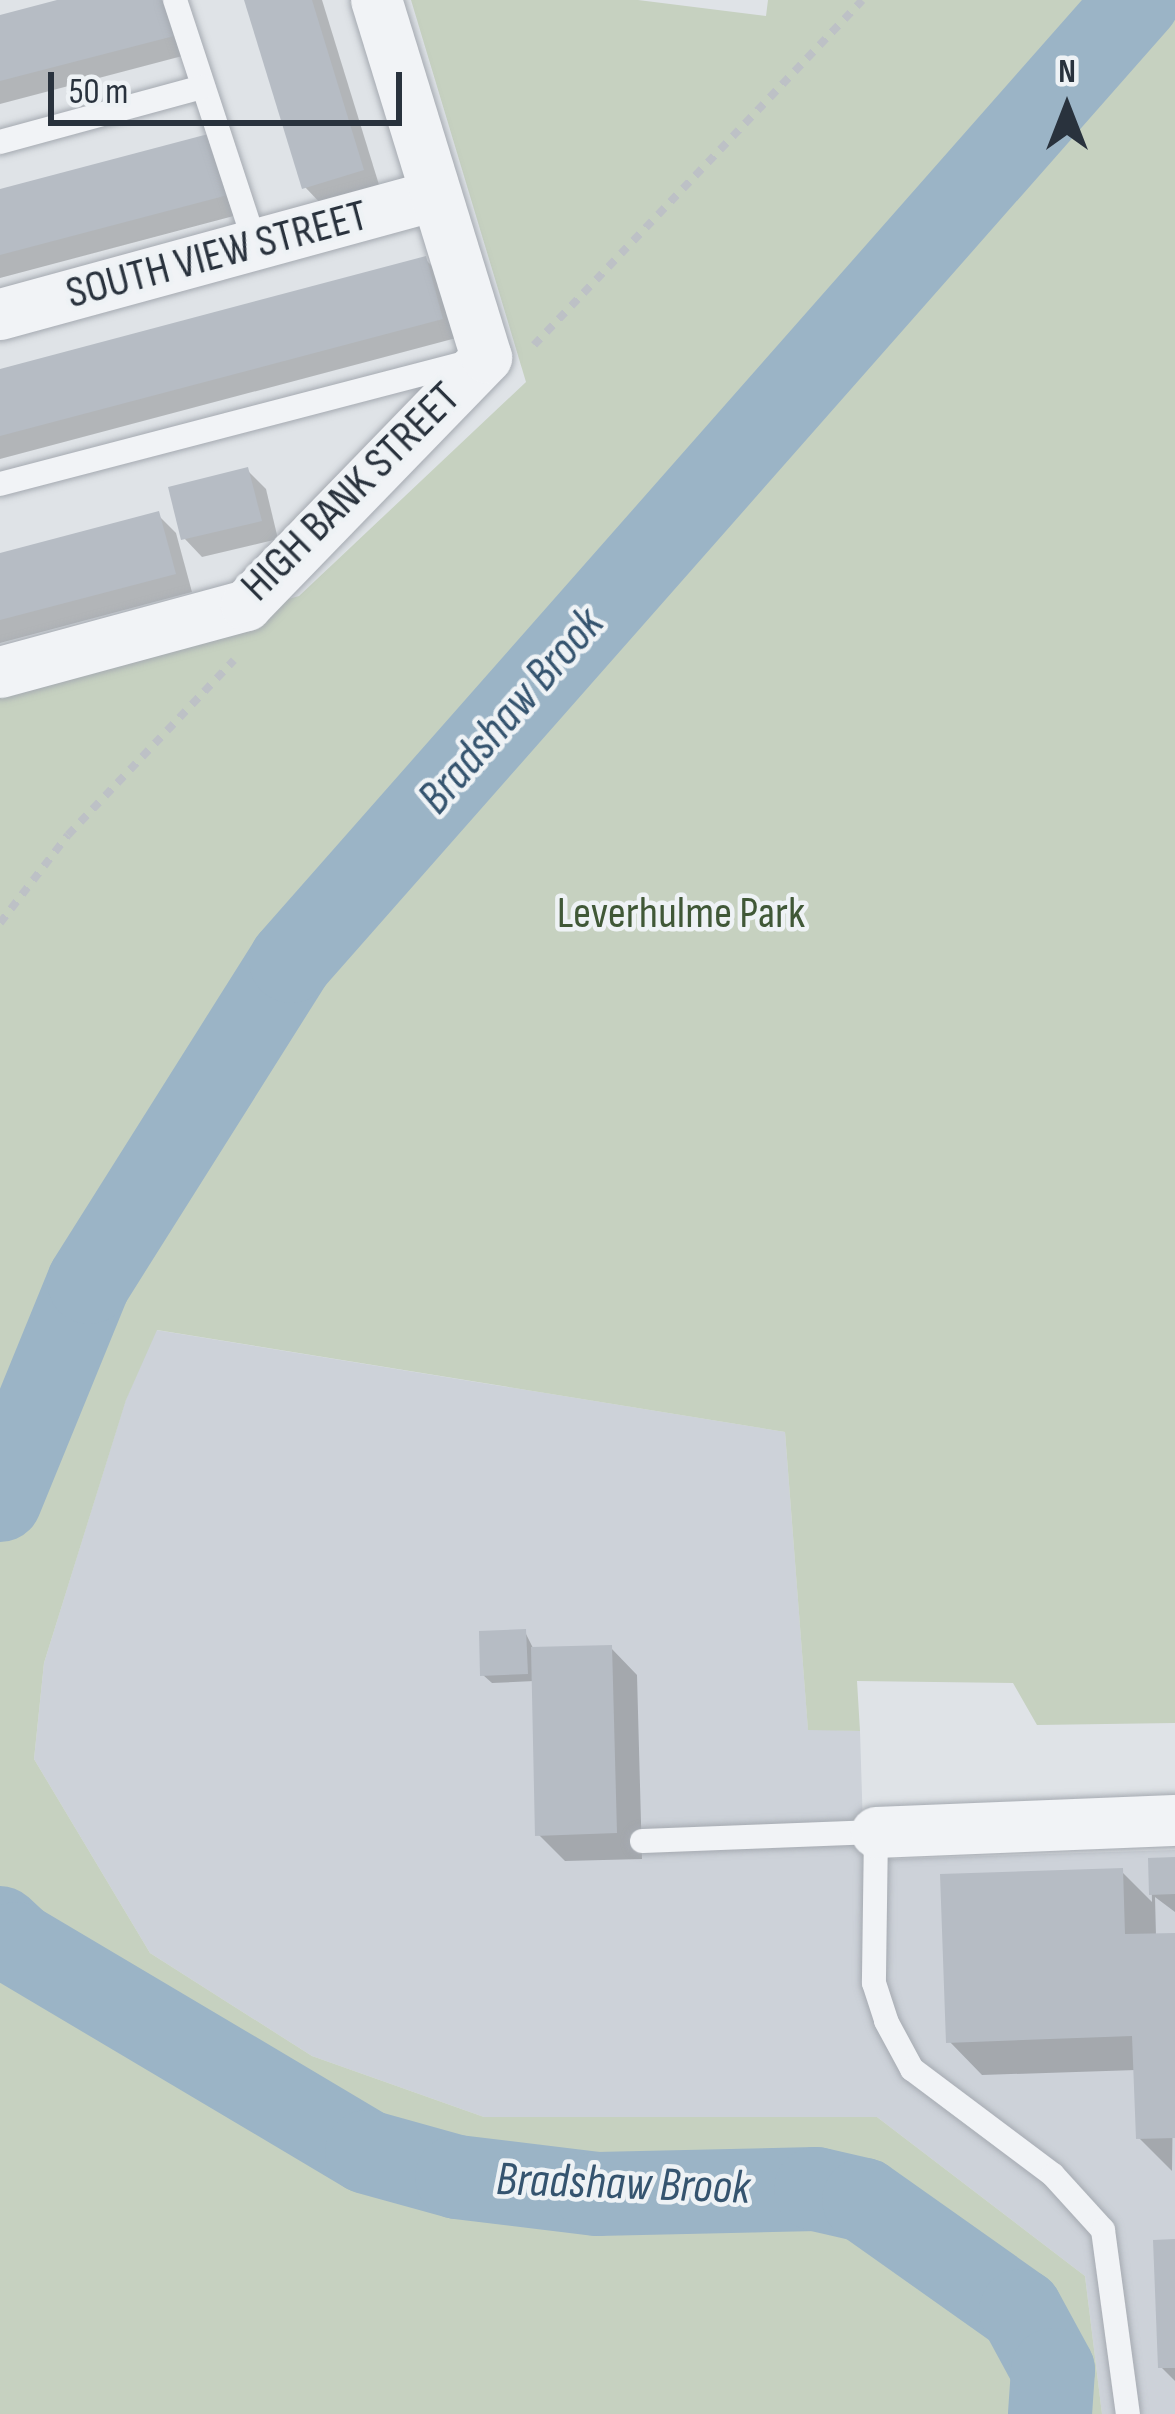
<!DOCTYPE html>
<html>
<head>
<meta charset="utf-8">
<style>
	body { margin:0 }
	#map { position:relative; width:1175px; height:2414px; overflow:hidden; background:#dfe3e7; font-family:"Sofia Sans Condensed",sans-serif }
	div>[style] { position:absolute }
	.built>* { inset:0; background:#cdd2d9 }
	.green>* { inset:0; background:#c6d1c0 }
	.shadow>* { inset:0; background:#0003 }
	.river>* { height:84px; margin:-42px; padding:0 42px; transform-origin:42px; border-radius:42px; background:#9bb4c6 }
	.building>* { inset:0; background:#b6bcc4 }
	.path>* { height:8px; margin-top:-4px; transform-origin:0; background:repeating-linear-gradient(90deg,#bdc1c6 0 9px,transparent 0 18px) }
	.roads { filter:drop-shadow(0 0 3px #a5aab1) drop-shadow(0 0 3px #a5aab1) }
	.lane>* { height:24px; margin:-12px; padding:0 12px; transform-origin:12px; border-radius:12px; background:#f1f3f6 }
	.street>* { height:51px; margin:-25.5px; padding:0 25.5px; transform-origin:25.5px; border-radius:25.5px; background:#f1f3f6 }
	span { translate:-50% -50%; white-space:nowrap; text-align:center; line-height:1.15; -webkit-text-stroke:9px #eef2f5; paint-order:stroke }
	.street-label { font-size:45px; color:#29323d }
	.park-label { font-size:45px; color:#405837 }
	.water-label { font-size:48px; color:#35546f; font-style:italic }
	.north { position:absolute; left:1007px; top:48px; width:120px; height:120px; -webkit-text-stroke:9px #eef2f5; paint-order:stroke; rotate:0deg; font-size:33px; font-weight:700; line-height:48px; text-align:center; color:#29323d }
	.north::after { content:''; display:block; margin:auto; width:42px; height:54px; background:#29323d; clip-path:polygon(50% 0,100% 100%,50% 72%,0 100%) }
	.scale { position:absolute; left:48px; top:72px; width:354px; height:54px; box-sizing:border-box; border:6px solid #29323d; border-top:0; padding-left:15px; font-size:36px; line-height:42px; white-space:nowrap; color:#29323d; -webkit-text-stroke:9px #eef2f5; paint-order:stroke }
</style>
</head>
<body>
<div id="map">
	<div class="built">
		<div style="clip-path:polygon(156px 1330px,785px 1432px,808px 1729px,860px 1731px,864px 1860px,1175px 1850px,1175px 2414px,1102px 2414px,1085px 2276px,877px 2117px,484px 2117px,312px 2056px,150px 1953px,34px 1759px,44px 1663px,126px 1399px)"></div>
	</div>
	<div class="green">
		<div style="clip-path:polygon(411px 0,638px 0,766px 16px,768px 0,1175px 0,1175px 1723px,1037px 1725px,1013px 1683px,857px 1681px,860px 1731px,808px 1730px,785px 1432px,157px 1330px,126px 1400px,44px 1663px,34px 1759px,150px 1953px,312px 2056px,484px 2117px,877px 2117px,1085px 2276px,1102px 2414px,0 2414px,0 679px,299px 596px,526px 382px)"></div>
	</div>
	<div class="shadow">
		<div style="clip-path:polygon(68px 0,176px 0,190px 54px,0 104px,0 18px)"></div>
		<div style="clip-path:polygon(247px 0,322px 0,380px 188px,323px 206px,305px 187px)"></div>
		<div style="clip-path:polygon(211px 136px,245px 213px,0 278px,0 192px)"></div>
		<div style="clip-path:polygon(425px 259px,444px 278px,460px 337px,0 459px,0 372px)"></div>
		<div style="clip-path:polygon(247px 470px,266px 489px,278px 539px,202px 557px,184px 538px)"></div>
		<div style="clip-path:polygon(158px 515px,176px 533px,192px 592px,0 643px,0 557px)"></div>
		<div style="clip-path:polygon(525px 1632px,534px 1650px,611px 1648px,637px 1675px,642px 1859px,565px 1861px,538px 1834px,534px 1681px,492px 1683px,483px 1675px)"></div>
		<div style="clip-path:polygon(1175px 1860px,1175px 1912px,1155px 1897px,1156px 1936px,1175px 1936px,1172px 2171px,1139px 2138px,1136px 2070px,982px 2075px,949px 2041px,1121px 1871px,1152px 1902px,1151px 1861px)"></div>
		<div style="clip-path:polygon(1175px 2242px,1175px 2381px,1161px 2367px)"></div>
	</div>
	<div class="river">
		<div style="left:0;top:1500px;width:235px;rotate:-67.8deg"></div>
		<div style="left:89px;top:1282px;width:379px;rotate:-57.8deg"></div>
		<div style="left:291px;top:961px;width:1281px;rotate:-48.61deg"></div>
		<div style="left:0;top:1928px;width:23px;rotate:43deg"></div>
		<div style="left:17px;top:1944px;width:407px;rotate:30.7deg"></div>
		<div style="left:367px;top:2152px;width:93px;rotate:15.5deg"></div>
		<div style="left:457px;top:2177px;width:141px;rotate:6.9deg"></div>
		<div style="left:597px;top:2194px;width:219px;rotate:-1.3deg"></div>
		<div style="left:816px;top:2189px;width:49px;rotate:12.9deg"></div>
		<div style="left:864px;top:2200px;width:192px;rotate:35.3deg"></div>
		<div style="left:1021px;top:2311px;width:67px;rotate:61.5deg"></div>
		<div style="left:1053px;top:2370px;width:44px;rotate:93.9deg"></div>
	</div>
	<div class="building">
		<div style="clip-path:polygon(57px 0,164px 0,174px 36px,0 81px,0 15px)"></div>
		<div style="clip-path:polygon(244px 0,312px 0,364px 170px,302px 189px)"></div>
		<div style="clip-path:polygon(212px 133px,228px 195px,0 255px,0 189px)"></div>
		<div style="clip-path:polygon(426px 256px,443px 319px,0 436px,0 369px)"></div>
		<div style="clip-path:polygon(248px 467px,262px 521px,181px 540px,168px 487px)"></div>
		<div style="clip-path:polygon(159px 511px,176px 574px,0 620px,0 553px)"></div>
		<div style="clip-path:polygon(526px 1629px,528px 1674px,480px 1676px,479px 1631px)"></div>
		<div style="clip-path:polygon(612px 1645px,617px 1833px,535px 1836px,531px 1647px)"></div>
		<div style="clip-path:polygon(1175px 1857px,1175px 1894px,1149px 1895px,1148px 1858px)"></div>
		<div style="clip-path:polygon(1123px 1868px,1125px 1934px,1175px 1933px,1175px 2138px,1136px 2139px,1132px 2036px,946px 2043px,940px 1874px)"></div>
		<div style="clip-path:polygon(1175px 2239px,1175px 2368px,1158px 2368px,1153px 2240px)"></div>
	</div>
	<div class="path">
		<div style="left:534px;top:345px;width:476px;rotate:-46.4deg"></div>
		<div style="left:0;top:923px;width:111px;rotate:-52.3deg"></div>
		<div style="left:68px;top:835px;width:241px;rotate:-46.5deg"></div>
	</div>
	<div class="roads">
		<div class="lane">
			<div style="left:175px;top:0;width:257px;rotate:71.8deg"></div>
			<div style="left:0;top:142px;width:210px;rotate:-15.2deg"></div>
			<div style="left:0;top:484px;width:484px;rotate:-14.6deg"></div>
			<div style="left:642px;top:1841px;width:234px;rotate:-2.2deg"></div>
			<div style="left:876px;top:1832px;width:151px;rotate:90.8deg"></div>
			<div style="left:874px;top:1983px;width:40px;rotate:72deg"></div>
			<div style="left:886px;top:2021px;width:55px;rotate:61.6deg"></div>
			<div style="left:912px;top:2069px;width:176px;rotate:36.9deg"></div>
			<div style="left:1053px;top:2175px;width:74px;rotate:47.7deg"></div>
			<div style="left:1103px;top:2230px;width:186px;rotate:82.3deg"></div>
		</div>
		<div class="street">
			<div style="left:0;top:314px;width:450px;rotate:-15.3deg"></div>
			<div style="left:0;top:672px;width:255px;rotate:-15.2deg"></div>
			<div style="left:246px;top:605px;width:345px;rotate:-45.9deg"></div>
			<div style="left:486px;top:357px;width:374px;rotate:-107.1deg"></div>
			<div style="left:876px;top:1832px;width:299px;rotate:-2.3deg"></div>
		</div>
	</div>
	<div class="street-label">
		<span style="left:217px;top:255px;rotate:-15deg">SOUTH VIEW STREET</span>
		<span style="left:351px;top:492px;rotate:-45deg">HIGH BANK STREET</span>
	</div>
	<div class="park-label">
		<span style="left:681px;top:914px">Leverhulme Park</span>
	</div>
	<div class="water-label">
		<span style="left:511px;top:711px;rotate:-49deg">Bradshaw Brook</span>
		<span style="left:623px;top:2184px;rotate:2deg">Bradshaw Brook</span>
	</div>
	<div class="north">N</div>
	<div class="scale">50 m</div>
</div>
</body>
</html>
